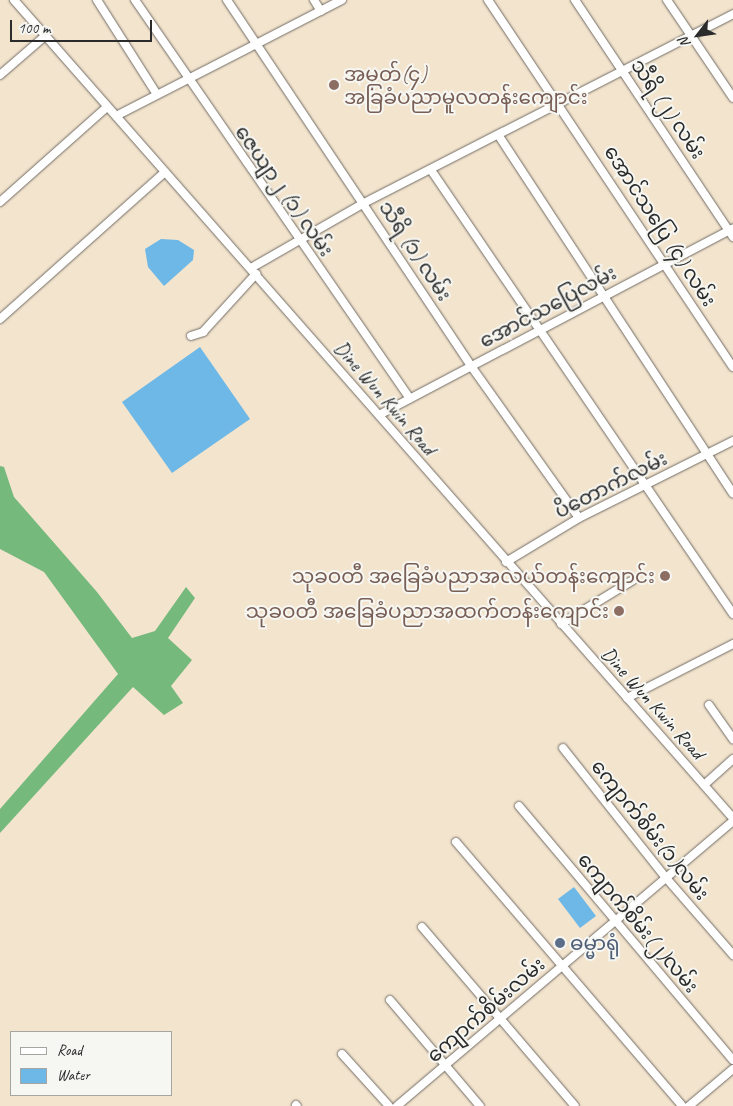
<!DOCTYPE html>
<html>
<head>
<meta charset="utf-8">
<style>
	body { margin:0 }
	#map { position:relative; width:733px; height:1106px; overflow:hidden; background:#f3e4ce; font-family:Caveat,"Noto Sans Myanmar",sans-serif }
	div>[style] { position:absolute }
	.forest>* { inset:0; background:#76b97c }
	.water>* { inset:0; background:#6db8e6 }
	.roads { filter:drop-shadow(0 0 1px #716c64) drop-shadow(0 0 1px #716c64) }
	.street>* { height:8px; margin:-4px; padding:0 4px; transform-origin:4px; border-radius:4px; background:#fff }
	.dots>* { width:14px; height:14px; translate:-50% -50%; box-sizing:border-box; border:2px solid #f6f6f2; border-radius:50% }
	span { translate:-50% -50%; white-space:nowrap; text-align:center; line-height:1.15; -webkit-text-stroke:4px #f6f6f2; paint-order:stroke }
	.education-label { font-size:20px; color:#785e54 }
	.left { translate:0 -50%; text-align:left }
	.right { translate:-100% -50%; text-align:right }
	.street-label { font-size:20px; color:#2b2b2b }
	.service-label { font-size:20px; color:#4e5e75 }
	.legend { position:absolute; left:10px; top:1031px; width:162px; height:65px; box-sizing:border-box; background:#f6f6f2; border:1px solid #a5a5a2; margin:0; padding:6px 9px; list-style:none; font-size:15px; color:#2b2b2b }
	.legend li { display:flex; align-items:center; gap:10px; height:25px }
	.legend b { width:25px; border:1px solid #a5a5a2 }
	.north { position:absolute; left:673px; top:10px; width:50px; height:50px; -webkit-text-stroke:4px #f6f6f2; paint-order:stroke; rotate:240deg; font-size:14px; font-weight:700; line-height:20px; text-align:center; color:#2b2b2b }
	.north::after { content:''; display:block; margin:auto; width:18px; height:22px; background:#2b2b2b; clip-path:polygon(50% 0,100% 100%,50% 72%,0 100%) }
	.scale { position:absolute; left:10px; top:20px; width:142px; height:22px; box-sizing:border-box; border:2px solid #2b2b2b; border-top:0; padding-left:6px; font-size:15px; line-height:18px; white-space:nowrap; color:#2b2b2b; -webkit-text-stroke:4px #f6f6f2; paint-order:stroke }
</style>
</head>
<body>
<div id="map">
	<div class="forest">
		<div style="clip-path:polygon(0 466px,4px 467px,14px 497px,97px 592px,132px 638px,155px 631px,186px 587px,195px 598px,168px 638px,192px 660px,171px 686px,183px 703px,164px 715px,133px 687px,0 833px,0 809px,118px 674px,44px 572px,0 549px)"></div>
	</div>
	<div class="water">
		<div style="clip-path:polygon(161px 239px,178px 240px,194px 250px,193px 260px,164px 286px,148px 267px,145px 249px)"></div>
		<div style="clip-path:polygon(200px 347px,250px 419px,172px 473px,122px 402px)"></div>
		<div style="clip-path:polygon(574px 887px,596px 916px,580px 928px,558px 899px)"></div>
	</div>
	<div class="roads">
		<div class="street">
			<div style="left:14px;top:0;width:1089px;rotate:48.69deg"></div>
			<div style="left:97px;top:0;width:110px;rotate:57.6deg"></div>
			<div style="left:135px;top:0;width:484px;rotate:55.4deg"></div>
			<div style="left:227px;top:0;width:440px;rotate:56.3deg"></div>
			<div style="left:471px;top:366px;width:186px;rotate:54.6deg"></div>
			<div style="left:314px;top:0;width:13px;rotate:58deg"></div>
			<div style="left:488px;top:0;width:441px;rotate:56.3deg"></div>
			<div style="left:575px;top:0;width:285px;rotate:56.3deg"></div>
			<div style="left:667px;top:0;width:118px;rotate:56deg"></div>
			<div style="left:0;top:75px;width:60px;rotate:-40.9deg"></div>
			<div style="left:116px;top:116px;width:254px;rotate:-27.2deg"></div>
			<div style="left:499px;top:136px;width:427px;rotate:56.8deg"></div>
			<div style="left:431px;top:170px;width:537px;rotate:55.78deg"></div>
			<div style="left:0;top:202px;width:143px;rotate:-41.6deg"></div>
			<div style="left:251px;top:268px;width:130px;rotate:-29.9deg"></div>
			<div style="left:364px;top:203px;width:415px;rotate:-27.1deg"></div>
			<div style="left:0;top:319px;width:221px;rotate:-41.7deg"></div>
			<div style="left:191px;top:336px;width:13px;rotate:-18deg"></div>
			<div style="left:203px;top:332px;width:79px;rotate:-47.6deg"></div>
			<div style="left:379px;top:415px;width:400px;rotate:-27.8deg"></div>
			<div style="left:506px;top:562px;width:85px;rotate:-31.1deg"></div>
			<div style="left:579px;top:518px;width:172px;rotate:-26.6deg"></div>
			<div style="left:561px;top:624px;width:84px;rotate:-31.4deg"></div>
			<div style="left:627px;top:698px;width:119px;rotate:-27deg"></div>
			<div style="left:709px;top:705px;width:42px;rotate:54.8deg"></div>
			<div style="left:563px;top:748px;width:167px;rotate:51.6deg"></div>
			<div style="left:667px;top:879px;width:101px;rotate:49deg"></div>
			<div style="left:704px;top:785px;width:39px;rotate:-42deg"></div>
			<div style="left:519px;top:806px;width:332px;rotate:49.9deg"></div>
			<div style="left:456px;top:842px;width:348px;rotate:49.4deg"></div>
			<div style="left:422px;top:927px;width:235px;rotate:49.5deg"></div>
			<div style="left:390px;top:1000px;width:139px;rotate:49.7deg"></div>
			<div style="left:342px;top:1054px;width:70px;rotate:47.9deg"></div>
			<div style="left:296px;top:1105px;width:1px;rotate:45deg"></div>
			<div style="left:397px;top:1106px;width:441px;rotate:-40.3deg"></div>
			<div style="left:689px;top:1106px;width:57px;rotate:-40.1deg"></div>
		</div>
	</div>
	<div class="dots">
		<div style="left:334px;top:85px;background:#8d6e63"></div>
		<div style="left:665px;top:576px;background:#8d6e63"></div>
		<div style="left:619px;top:611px;background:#8d6e63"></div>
		<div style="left:560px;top:943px;background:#5c6f8a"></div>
	</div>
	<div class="education-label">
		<span class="left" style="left:344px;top:86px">အမှတ်(၄)<br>အခြခံပညာမူလတန်းကျောင်း</span>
		<span class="right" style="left:655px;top:576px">သုခဝတီ အခြေခံပညာအလယ်တန်းကျောင်း</span>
		<span class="right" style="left:609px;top:611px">သုခဝတီ အခြေခံပညာအထက်တန်းကျောင်း</span>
	</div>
	<div class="street-label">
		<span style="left:668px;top:109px;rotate:56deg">သီရိ (၂) လမ်း</span>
		<span style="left:284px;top:191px;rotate:55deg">ဇေယျာ၂ (၁) လမ်း</span>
		<span style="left:660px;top:226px;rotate:57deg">အောင်သပြေ (၄) လမ်း</span>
		<span style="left:415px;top:251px;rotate:57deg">သီရိ (၁) လမ်း</span>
		<span style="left:548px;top:307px;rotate:-28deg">အောင်သပြေလမ်း</span>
		<span style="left:385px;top:398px;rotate:49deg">Dine Wun Kwin Road</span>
		<span style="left:611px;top:485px;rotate:-27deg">ပိတောက်လမ်း</span>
		<span style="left:653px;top:703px;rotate:48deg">Dine Wun Kwin Road</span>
		<span style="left:650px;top:830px;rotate:51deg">ကျောက်စိမ်း(၁)လမ်း</span>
		<span style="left:638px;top:923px;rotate:50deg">ကျောက်စိမ်း(၂)လမ်း</span>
		<span style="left:486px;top:1010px;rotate:-41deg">ကျောက်စိမ်းလမ်း</span>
	</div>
	<div class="service-label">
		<span class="left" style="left:570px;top:943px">ဓမ္မာရုံ</span>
	</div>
	<ul class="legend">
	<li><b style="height:6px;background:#fff"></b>Road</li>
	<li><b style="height:14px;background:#6db8e6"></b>Water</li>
	</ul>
	<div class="north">N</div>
	<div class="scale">100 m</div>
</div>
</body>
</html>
